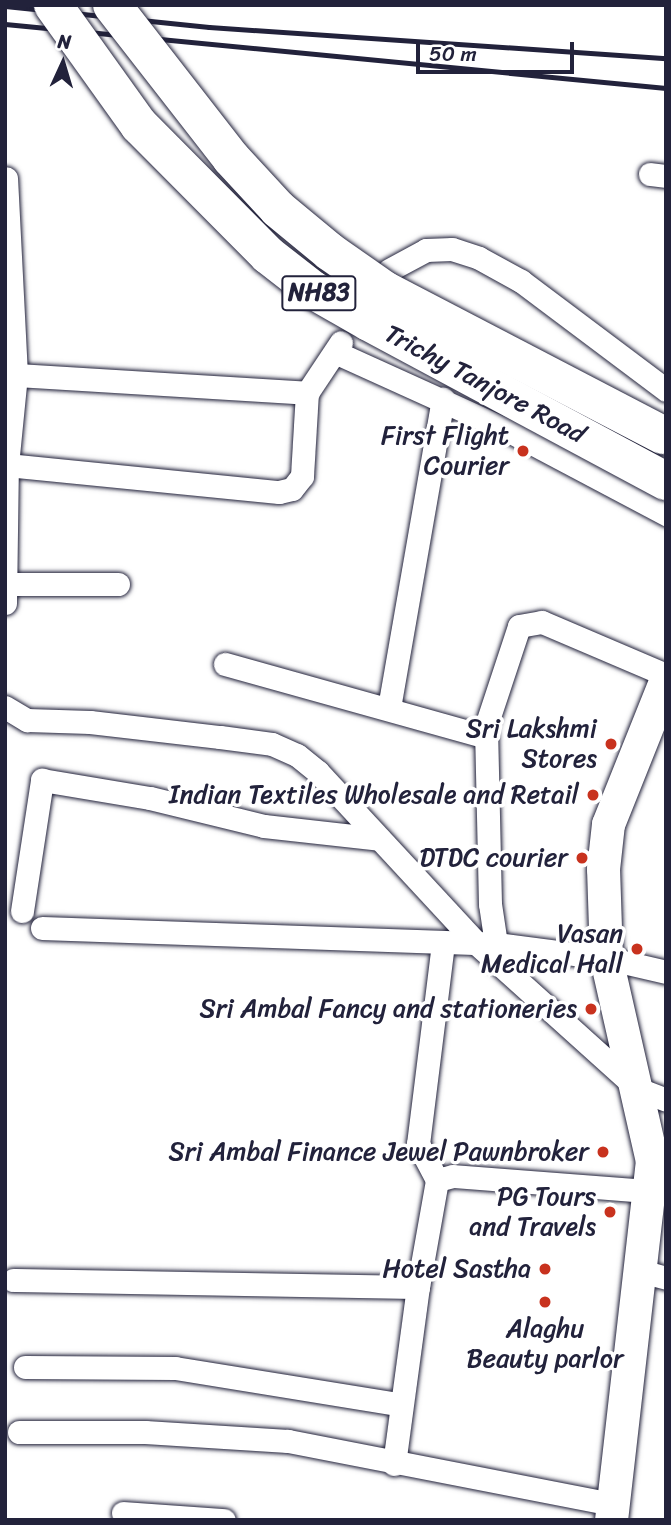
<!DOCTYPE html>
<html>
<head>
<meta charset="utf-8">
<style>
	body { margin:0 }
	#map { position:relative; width:671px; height:1525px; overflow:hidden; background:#fff; font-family:Sriracha,sans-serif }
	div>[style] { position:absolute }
	.roads { filter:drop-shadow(0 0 2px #22223b) drop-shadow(0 0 2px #22223b) }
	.minor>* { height:23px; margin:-11.5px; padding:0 11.5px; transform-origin:11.5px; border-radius:11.5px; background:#fff }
	.secondary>* { height:33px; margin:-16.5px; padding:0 16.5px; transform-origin:16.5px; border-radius:16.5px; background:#fff }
	.rail>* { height:5px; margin:-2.5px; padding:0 2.5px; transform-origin:2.5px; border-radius:2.5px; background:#22223b }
	.bridges { filter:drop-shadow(0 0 2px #22223b) drop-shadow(0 0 2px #22223b) }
	.trunk-bridge>* { height:38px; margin:-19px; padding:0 19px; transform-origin:19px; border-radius:19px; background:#fff }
	.dots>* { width:19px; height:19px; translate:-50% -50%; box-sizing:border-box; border:4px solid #fff; border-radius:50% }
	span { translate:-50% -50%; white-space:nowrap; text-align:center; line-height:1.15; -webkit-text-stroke:7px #fff; paint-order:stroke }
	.shield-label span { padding:2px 5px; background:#fff; border:2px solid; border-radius:5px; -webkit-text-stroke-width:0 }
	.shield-label { font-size:24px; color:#22223b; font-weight:700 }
	.street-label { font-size:26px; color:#22223b }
	.poi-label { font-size:26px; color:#22223b }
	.right { translate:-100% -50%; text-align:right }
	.frame { position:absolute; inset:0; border:7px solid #22223b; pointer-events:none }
	.north { position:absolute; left:28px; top:28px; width:70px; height:70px; -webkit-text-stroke:5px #fff; paint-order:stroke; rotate:4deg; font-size:19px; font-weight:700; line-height:28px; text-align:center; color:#22223b }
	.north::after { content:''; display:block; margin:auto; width:24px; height:32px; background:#22223b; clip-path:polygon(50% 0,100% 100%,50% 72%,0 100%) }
	.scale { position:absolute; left:416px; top:42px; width:158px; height:32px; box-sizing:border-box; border:4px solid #22223b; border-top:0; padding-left:9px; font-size:21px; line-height:24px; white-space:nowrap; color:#22223b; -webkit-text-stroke:5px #fff; paint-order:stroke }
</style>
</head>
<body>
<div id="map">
	<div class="roads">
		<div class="minor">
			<div style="left:650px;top:174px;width:16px;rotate:7deg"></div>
			<div style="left:389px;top:270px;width:42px;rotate:-28.4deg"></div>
			<div style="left:426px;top:250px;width:26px;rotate:-2deg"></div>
			<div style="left:452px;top:249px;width:28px;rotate:18deg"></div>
			<div style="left:479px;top:258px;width:48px;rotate:28.7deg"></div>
			<div style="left:521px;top:281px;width:181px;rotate:36.9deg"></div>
			<div style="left:337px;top:353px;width:189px;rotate:24.4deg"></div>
			<div style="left:509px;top:431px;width:178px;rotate:27.9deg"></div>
			<div style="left:16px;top:375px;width:292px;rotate:3.5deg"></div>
			<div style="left:307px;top:393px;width:61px;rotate:-56.3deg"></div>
			<div style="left:7px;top:465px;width:273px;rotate:5.7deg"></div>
			<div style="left:279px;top:492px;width:13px;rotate:-13deg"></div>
			<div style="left:292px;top:489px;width:16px;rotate:-52deg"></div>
			<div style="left:302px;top:476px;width:83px;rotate:-86.6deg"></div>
			<div style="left:6px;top:584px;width:112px"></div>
			<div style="left:5px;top:603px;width:138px;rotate:-89.2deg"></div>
			<div style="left:7px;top:465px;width:90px;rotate:-84.3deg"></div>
			<div style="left:16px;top:375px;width:197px;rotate:-92.9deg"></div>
			<div style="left:225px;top:664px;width:271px;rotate:15.6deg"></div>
			<div style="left:5px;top:707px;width:26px;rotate:31deg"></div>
			<div style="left:27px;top:720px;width:63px;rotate:1.8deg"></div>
			<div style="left:90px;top:722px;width:131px;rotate:6.6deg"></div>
			<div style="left:220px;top:737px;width:52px;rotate:7.7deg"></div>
			<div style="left:272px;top:744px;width:27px;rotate:24deg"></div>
			<div style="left:297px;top:755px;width:27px;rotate:39deg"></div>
			<div style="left:318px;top:772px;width:234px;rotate:47.2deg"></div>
			<div style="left:477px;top:944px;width:217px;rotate:42deg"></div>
			<div style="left:638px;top:1089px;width:30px;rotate:21deg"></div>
			<div style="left:389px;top:708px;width:314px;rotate:-80.1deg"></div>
			<div style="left:22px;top:911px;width:133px;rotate:-81.3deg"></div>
			<div style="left:42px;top:780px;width:109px;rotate:9.5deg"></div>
			<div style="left:150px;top:798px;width:117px;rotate:13.8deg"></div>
			<div style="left:264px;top:826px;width:116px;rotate:6.4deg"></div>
			<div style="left:42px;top:928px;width:454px;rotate:2deg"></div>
			<div style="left:496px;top:944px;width:111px;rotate:7.3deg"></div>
			<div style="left:606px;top:958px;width:62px;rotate:13.1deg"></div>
			<div style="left:496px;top:944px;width:40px;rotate:-98.5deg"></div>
			<div style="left:490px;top:904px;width:178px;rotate:-91.3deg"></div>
			<div style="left:486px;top:726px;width:105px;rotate:-71.7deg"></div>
			<div style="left:519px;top:626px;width:23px;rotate:-10deg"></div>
			<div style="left:542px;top:622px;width:135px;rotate:23.1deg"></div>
			<div style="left:437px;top:1180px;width:41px;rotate:-117.8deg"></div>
			<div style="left:418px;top:1144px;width:202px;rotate:-82.9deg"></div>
			<div style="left:637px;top:1270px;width:30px;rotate:15deg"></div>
			<div style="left:13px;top:1280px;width:405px;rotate:1deg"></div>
			<div style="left:418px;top:1287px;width:109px;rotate:-79.9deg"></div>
			<div style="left:437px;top:1180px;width:16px;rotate:-14deg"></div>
			<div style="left:453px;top:1176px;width:196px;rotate:4.4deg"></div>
			<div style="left:25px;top:1367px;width:150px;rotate:0.4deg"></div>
			<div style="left:175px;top:1368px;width:226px;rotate:9.2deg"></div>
			<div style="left:19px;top:1432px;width:126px"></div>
			<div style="left:145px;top:1432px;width:143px;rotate:3.6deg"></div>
			<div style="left:288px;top:1441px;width:329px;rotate:11deg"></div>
			<div style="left:394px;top:1464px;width:179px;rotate:-82.3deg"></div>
			<div style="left:123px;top:1513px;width:101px;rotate:4deg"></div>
		</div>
		<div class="secondary">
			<div style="left:611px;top:1520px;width:361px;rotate:-83.5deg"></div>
			<div style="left:652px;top:1161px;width:208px;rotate:-102.8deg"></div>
			<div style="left:606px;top:958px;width:89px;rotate:-91.9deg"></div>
			<div style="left:603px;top:869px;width:45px;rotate:-83.7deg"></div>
			<div style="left:608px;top:824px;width:156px;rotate:-68.2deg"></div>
		</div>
	</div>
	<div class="rail">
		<div style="left:5px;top:6px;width:205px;rotate:5.9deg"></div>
		<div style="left:209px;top:27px;width:458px;rotate:3.9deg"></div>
		<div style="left:5px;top:24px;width:664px;rotate:5.53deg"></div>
	</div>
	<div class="bridges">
		<div class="trunk-bridge">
			<div style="left:53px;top:5px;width:148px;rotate:54.4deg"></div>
			<div style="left:139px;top:125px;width:183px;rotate:45.2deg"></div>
			<div style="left:268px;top:255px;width:57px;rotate:37.9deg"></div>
			<div style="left:313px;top:290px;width:64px;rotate:29.7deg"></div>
			<div style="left:369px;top:322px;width:337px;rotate:28.2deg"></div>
			<div style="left:112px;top:5px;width:194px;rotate:52.1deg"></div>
			<div style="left:231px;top:158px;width:69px;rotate:47.3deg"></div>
			<div style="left:278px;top:209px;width:67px;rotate:39.6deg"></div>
			<div style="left:330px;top:252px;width:68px;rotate:34.9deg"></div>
			<div style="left:386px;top:291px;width:312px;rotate:27.5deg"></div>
		</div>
	</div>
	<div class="dots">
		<div style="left:523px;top:451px;background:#c8321e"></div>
		<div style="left:611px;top:744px;background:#c8321e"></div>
		<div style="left:593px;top:795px;background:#c8321e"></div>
		<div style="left:582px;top:858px;background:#c8321e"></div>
		<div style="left:637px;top:949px;background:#c8321e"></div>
		<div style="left:591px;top:1009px;background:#c8321e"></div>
		<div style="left:603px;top:1152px;background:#c8321e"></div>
		<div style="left:610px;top:1212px;background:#c8321e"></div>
		<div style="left:545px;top:1269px;background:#c8321e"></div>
		<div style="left:545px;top:1302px;background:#c8321e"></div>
	</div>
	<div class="shield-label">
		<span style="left:319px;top:293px">NH83</span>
	</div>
	<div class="street-label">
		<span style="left:485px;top:384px;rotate:28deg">Trichy Tanjore Road</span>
	</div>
	<div class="poi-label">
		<span class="right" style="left:509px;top:451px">First Flight<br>Courier</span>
		<span class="right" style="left:597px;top:744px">Sri Lakshmi<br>Stores</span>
		<span class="right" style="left:579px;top:795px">Indian Textiles Wholesale and Retail</span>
		<span class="right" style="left:568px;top:858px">DTDC courier</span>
		<span class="right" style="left:623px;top:949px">Vasan<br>Medical Hall</span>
		<span class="right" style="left:577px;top:1009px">Sri Ambal Fancy and stationeries</span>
		<span class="right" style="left:589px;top:1152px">Sri Ambal Finance Jewel Pawnbroker</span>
		<span class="right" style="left:596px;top:1212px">PG Tours<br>and Travels</span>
		<span class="right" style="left:531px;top:1269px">Hotel Sastha</span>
		<span style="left:545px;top:1344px">Alaghu<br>Beauty parlor</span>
	</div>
	<div class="frame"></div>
	<div class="north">N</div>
	<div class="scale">50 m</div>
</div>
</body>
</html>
